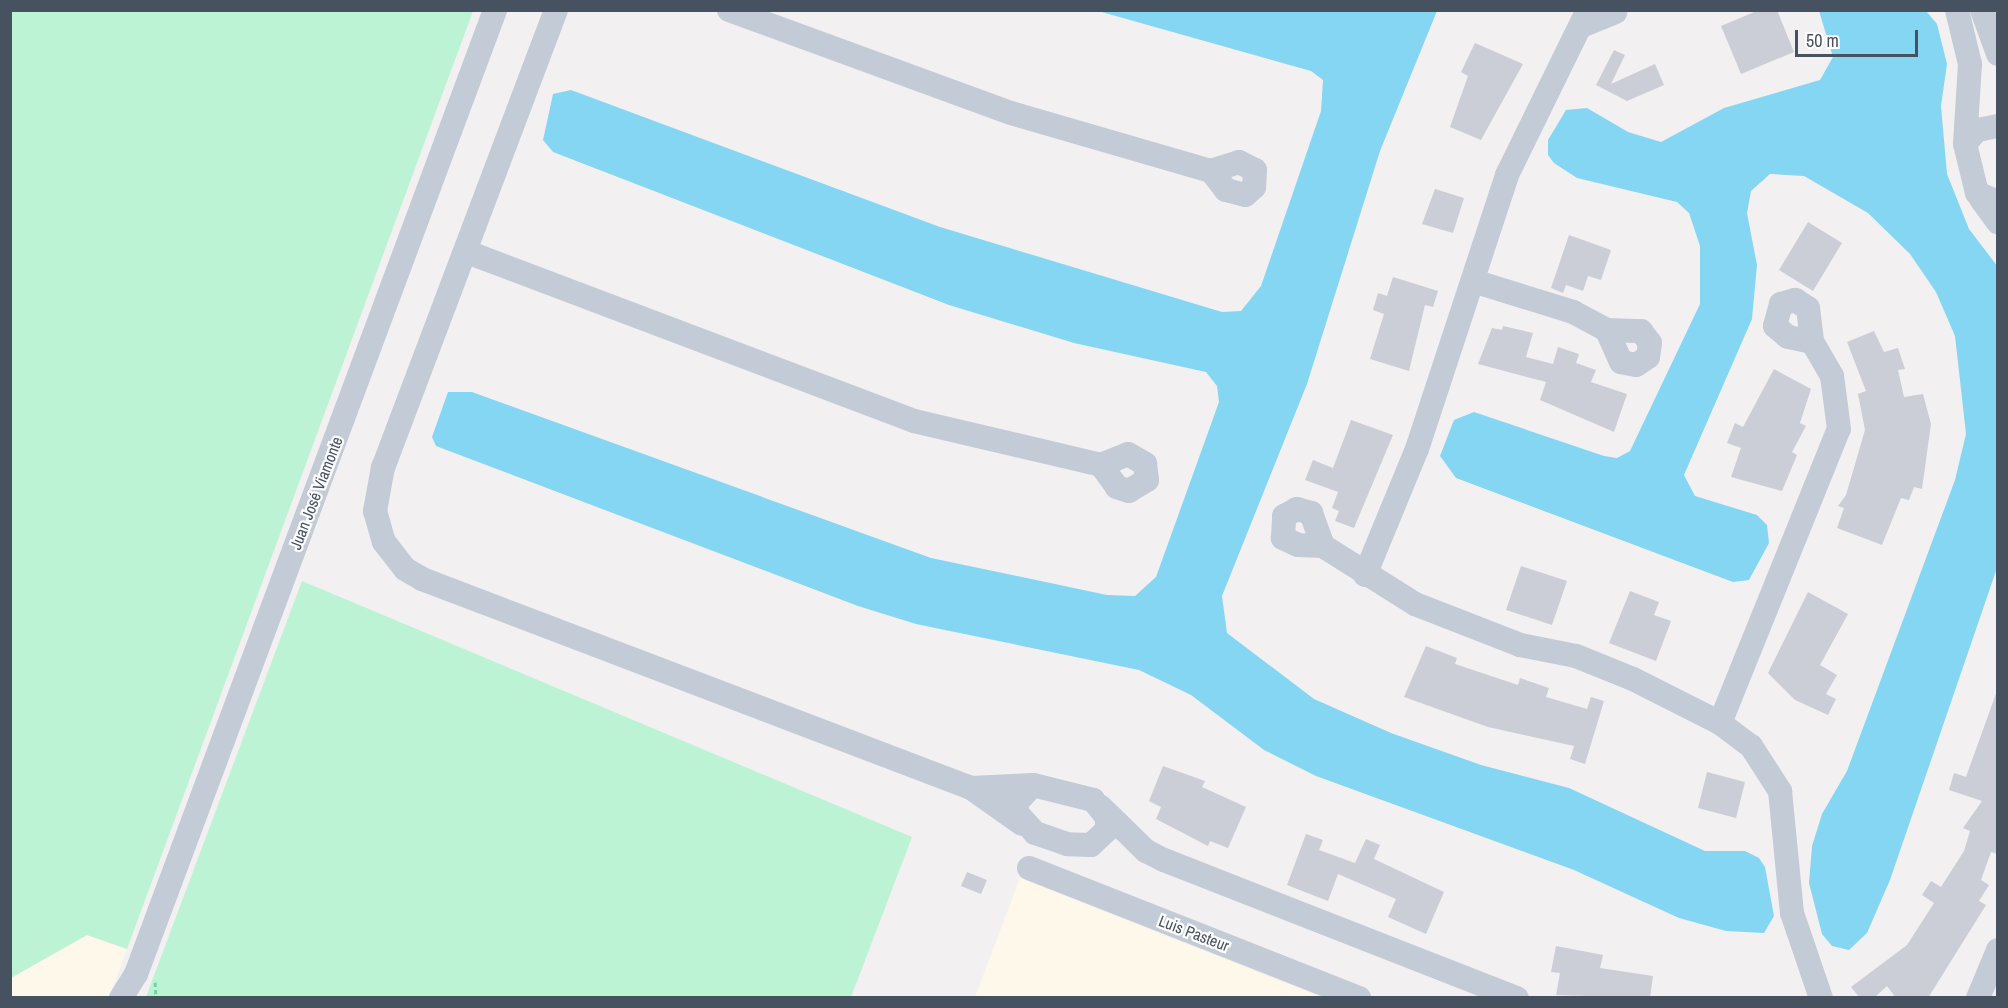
<!DOCTYPE html>
<html>
<head>
<meta charset="utf-8">
<style>
	body { margin:0 }
	#map { position:relative; width:2008px; height:1008px; overflow:hidden; background:#f2f0f0; font-family:"Archivo Narrow",sans-serif }
	div>[style] { position:absolute }
	.commercial>* { inset:0; background:#fdf8e9 }
	.green>* { inset:0; background:#bbf3d4 }
	.water>* { inset:0; background:#85d6f3 }
	.building>* { inset:0; background:#cbced6 }
	.path>* { height:3px; margin-top:-1.5px; transform-origin:0; background:repeating-linear-gradient(90deg,#71d3a8 0 4.5px,transparent 0 7.5px) }
	.minor>* { height:24px; margin:-12px; padding:0 12px; transform-origin:12px; border-radius:12px; background:#c2cbd6 }
	span { translate:-50% -50%; white-space:nowrap; text-align:center; line-height:1.15; -webkit-text-stroke:4.5px #fff; paint-order:stroke }
	.street-label { font-size:16px; color:#46525f }
	.frame { position:absolute; inset:0; border:12px solid #46525f; pointer-events:none }
	.scale { position:absolute; left:1795px; top:30px; width:123px; height:27px; box-sizing:border-box; border:3px solid #46525f; border-top:0; padding-left:8px; font-size:18px; line-height:21px; white-space:nowrap; color:#46525f; -webkit-text-stroke:4px #fff; paint-order:stroke }
</style>
</head>
<body>
<div id="map">
	<div class="commercial">
		<div style="clip-path:polygon(1020px 878px,1321px 997px,975px 997px)"></div>
		<div style="clip-path:polygon(87px 935px,127px 949px,109px 997px,11px 997px,10px 978px)"></div>
	</div>
	<div class="green">
		<div style="clip-path:polygon(11px 10px,473px 11px,127px 949px,87px 935px,11px 978px)"></div>
		<div style="clip-path:polygon(302px 581px,912px 837px,851px 997px,146px 997px)"></div>
	</div>
	<div class="water">
		<div style="clip-path:polygon(1326px 11px,1437px 11px,1380px 151px,1307px 384px,1222px 596px,1227px 633px,1314px 699px,1391px 733px,1481px 765px,1569px 788px,1705px 851px,1745px 851px,1759px 858px,1765px 867px,1774px 916px,1764px 933px,1726px 931px,1679px 918px,1574px 870px,1316px 776px,1264px 750px,1191px 695px,1139px 670px,916px 624px,858px 606px,436px 446px,432px 437px,448px 392px,472px 392px,931px 558px,1107px 595px,1135px 596px,1156px 577px,1219px 402px,1217px 386px,1206px 372px,1074px 343px,949px 305px,553px 152px,543px 140px,553px 94px,571px 90px,940px 227px,1222px 312px,1241px 311px,1261px 286px,1321px 111px,1323px 80px,1311px 71px,1098px 11px)"></div>
		<div style="clip-path:polygon(1819px 11px,1926px 11px,1937px 24px,1947px 64px,1941px 106px,1947px 174px,1969px 229px,1998px 267px,1997px 568px,1890px 880px,1867px 933px,1849px 950px,1832px 946px,1822px 934px,1809px 883px,1812px 846px,1822px 814px,1847px 771px,1955px 480px,1966px 434px,1955px 336px,1936px 292px,1910px 254px,1868px 213px,1804px 176px,1770px 174px,1751px 191px,1747px 213px,1757px 265px,1752px 319px,1684px 475px,1695px 496px,1757px 515px,1767px 525px,1769px 543px,1749px 580px,1733px 582px,1456px 478px,1440px 456px,1454px 420px,1474px 412px,1604px 456px,1617px 458px,1630px 451px,1700px 304px,1700px 246px,1689px 213px,1677px 202px,1577px 178px,1554px 163px,1548px 155px,1548px 140px,1566px 110px,1587px 108px,1628px 132px,1661px 142px,1724px 108px,1820px 80px,1833px 57px)"></div>
	</div>
	<div class="building">
		<div style="clip-path:polygon(1759px 10px,1777px 10px,1794px 52px,1741px 74px,1721px 26px)"></div>
		<div style="clip-path:polygon(1475px 43px,1523px 64px,1481px 140px,1450px 127px,1468px 76px,1461px 72px)"></div>
		<div style="clip-path:polygon(1614px 50px,1625px 55px,1611px 84px,1655px 64px,1664px 85px,1627px 101px,1596px 85px)"></div>
		<div style="clip-path:polygon(1435px 189px,1464px 198px,1453px 233px,1422px 224px)"></div>
		<div style="clip-path:polygon(1808px 222px,1842px 243px,1813px 291px,1779px 270px)"></div>
		<div style="clip-path:polygon(1569px 235px,1611px 250px,1601px 280px,1588px 276px,1583px 291px,1566px 285px,1563px 293px,1551px 288px)"></div>
		<div style="clip-path:polygon(1393px 277px,1438px 291px,1433px 307px,1425px 305px,1409px 371px,1370px 359px,1384px 314px,1373px 310px,1378px 293px,1387px 296px)"></div>
		<div style="clip-path:polygon(1503px 326px,1533px 333px,1526px 357px,1553px 364px,1558px 347px,1579px 354px,1576px 363px,1596px 370px,1591px 382px,1627px 394px,1614px 432px,1540px 400px,1546px 382px,1478px 364px,1492px 328px,1502px 330px)"></div>
		<div style="clip-path:polygon(1874px 331px,1884px 352px,1898px 348px,1905px 369px,1898px 370px,1904px 397px,1923px 394px,1931px 424px,1922px 489px,1914px 487px,1909px 500px,1901px 498px,1882px 545px,1837px 528px,1844px 508px,1838px 506px,1846px 495px,1865px 430px,1858px 394px,1866px 391px,1847px 342px)"></div>
		<div style="clip-path:polygon(1774px 369px,1811px 389px,1800px 423px,1806px 426px,1792px 452px,1797px 455px,1782px 491px,1731px 477px,1741px 448px,1727px 443px,1735px 423px,1743px 427px)"></div>
		<div style="clip-path:polygon(1351px 420px,1393px 435px,1354px 528px,1335px 521px,1339px 511px,1332px 508px,1338px 492px,1305px 480px,1313px 460px,1333px 468px)"></div>
		<div style="clip-path:polygon(1521px 566px,1567px 581px,1552px 625px,1506px 610px)"></div>
		<div style="clip-path:polygon(1630px 591px,1659px 602px,1654px 615px,1671px 621px,1656px 661px,1609px 643px)"></div>
		<div style="clip-path:polygon(1808px 592px,1848px 614px,1820px 665px,1837px 675px,1826px 694px,1836px 699px,1828px 715px,1795px 700px,1768px 673px)"></div>
		<div style="clip-path:polygon(1426px 646px,1457px 658px,1455px 664px,1518px 685px,1520px 678px,1549px 688px,1546px 697px,1587px 709px,1591px 697px,1604px 701px,1585px 764px,1570px 759px,1574px 746px,1488px 727px,1404px 697px)"></div>
		<div style="clip-path:polygon(1998px 688px,1998px 854px,1991px 852px,1981px 880px,1989px 885px,1979px 901px,1986px 905px,1928px 998px,1896px 998px,1887px 986px,1874px 998px,1860px 998px,1851px 987px,1907px 945px,1934px 903px,1922px 895px,1931px 881px,1941px 887px,1964px 851px,1970px 831px,1963px 828px,1982px 801px,1949px 790px,1954px 773px,1966px 777px)"></div>
		<div style="clip-path:polygon(1163px 766px,1205px 781px,1202px 787px,1246px 807px,1228px 848px,1210px 841px,1208px 846px,1156px 819px,1161px 807px,1149px 801px)"></div>
		<div style="clip-path:polygon(1707px 772px,1745px 782px,1736px 818px,1698px 808px)"></div>
		<div style="clip-path:polygon(1306px 834px,1323px 840px,1319px 850px,1355px 863px,1366px 839px,1380px 845px,1374px 859px,1444px 892px,1426px 934px,1388px 917px,1396px 899px,1338px 874px,1328px 901px,1287px 885px)"></div>
		<div style="clip-path:polygon(967px 872px,987px 880px,981px 894px,961px 886px)"></div>
		<div style="clip-path:polygon(1556px 946px,1603px 955px,1600px 968px,1653px 976px,1650px 998px,1556px 995px,1560px 973px,1551px 972px)"></div>
	</div>
	<div class="path">
		<div style="left:155px;top:982px;width:16px;rotate:86deg"></div>
	</div>
	<div class="minor">
		<div style="left:556px;top:10px;width:489px;rotate:110.7deg"></div>
		<div style="left:383px;top:467px;width:45px;rotate:100.3deg"></div>
		<div style="left:375px;top:511px;width:32px;rotate:74deg"></div>
		<div style="left:384px;top:542px;width:34px;rotate:52deg"></div>
		<div style="left:405px;top:569px;width:20px;rotate:30deg"></div>
		<div style="left:422px;top:579px;width:587px;rotate:20.84deg"></div>
		<div style="left:971px;top:788px;width:62px;rotate:35.2deg"></div>
		<div style="left:729px;top:10px;width:300px;rotate:20.1deg"></div>
		<div style="left:1011px;top:113px;width:208px;rotate:16.2deg"></div>
		<div style="left:1957px;top:10px;width:56px;rotate:76.5deg"></div>
		<div style="left:1970px;top:64px;width:80px;rotate:93.6deg"></div>
		<div style="left:1982px;top:10px;width:47px;rotate:70deg"></div>
		<div style="left:1581px;top:26px;width:37px;rotate:-22deg"></div>
		<div style="left:1998px;top:126px;width:21px;rotate:169deg"></div>
		<div style="left:1977px;top:130px;width:18px;rotate:131deg"></div>
		<div style="left:1965px;top:144px;width:50px;rotate:76.2deg"></div>
		<div style="left:1977px;top:193px;width:23px;rotate:23deg"></div>
		<div style="left:1239px;top:162px;width:18px;rotate:27deg"></div>
		<div style="left:1255px;top:170px;width:17px;rotate:93deg"></div>
		<div style="left:1254px;top:187px;width:12px;rotate:138deg"></div>
		<div style="left:1245px;top:195px;width:20px;rotate:-165deg"></div>
		<div style="left:1226px;top:190px;width:24px;rotate:-128deg"></div>
		<div style="left:1211px;top:171px;width:29px;rotate:-18deg"></div>
		<div style="left:1981px;top:199px;width:29px;rotate:54deg"></div>
		<div style="left:467px;top:252px;width:478px;rotate:20.7deg"></div>
		<div style="left:914px;top:421px;width:192px;rotate:13.2deg"></div>
		<div style="left:1473px;top:281px;width:105px;rotate:17.2deg"></div>
		<div style="left:1573px;top:312px;width:38px;rotate:28deg"></div>
		<div style="left:1795px;top:300px;width:15px;rotate:32deg"></div>
		<div style="left:1808px;top:308px;width:34px;rotate:83deg"></div>
		<div style="left:1812px;top:342px;width:25px;rotate:-168deg"></div>
		<div style="left:1788px;top:337px;width:17px;rotate:-140deg"></div>
		<div style="left:1775px;top:326px;width:23px;rotate:-75deg"></div>
		<div style="left:1781px;top:304px;width:15px;rotate:-16deg"></div>
		<div style="left:1607px;top:330px;width:34px;rotate:2deg"></div>
		<div style="left:1641px;top:331px;width:15px;rotate:53deg"></div>
		<div style="left:1650px;top:343px;width:14px;rotate:98deg"></div>
		<div style="left:1648px;top:357px;width:14px;rotate:146deg"></div>
		<div style="left:1636px;top:365px;width:15px;rotate:-169deg"></div>
		<div style="left:1621px;top:362px;width:35px;rotate:-114deg"></div>
		<div style="left:1128px;top:454px;width:20px;rotate:30deg"></div>
		<div style="left:1145px;top:464px;width:16px;rotate:83deg"></div>
		<div style="left:1147px;top:480px;width:21px;rotate:149deg"></div>
		<div style="left:1129px;top:491px;width:13px;rotate:-162deg"></div>
		<div style="left:1117px;top:487px;width:27px;rotate:-126deg"></div>
		<div style="left:1101px;top:465px;width:29px;rotate:-22deg"></div>
		<div style="left:1297px;top:509px;width:15px;rotate:16deg"></div>
		<div style="left:1311px;top:513px;width:35px;rotate:70deg"></div>
		<div style="left:1323px;top:546px;width:25px;rotate:-178deg"></div>
		<div style="left:1298px;top:545px;width:17px;rotate:-155deg"></div>
		<div style="left:1283px;top:538px;width:22px;rotate:-87deg"></div>
		<div style="left:1284px;top:516px;width:15px;rotate:-28deg"></div>
		<div style="left:1323px;top:546px;width:109px;rotate:32.2deg"></div>
		<div style="left:1415px;top:604px;width:113px;rotate:21.3deg"></div>
		<div style="left:1520px;top:645px;width:57px;rotate:11.1deg"></div>
		<div style="left:1576px;top:656px;width:61px;rotate:22deg"></div>
		<div style="left:1633px;top:679px;width:97px;rotate:26.8deg"></div>
		<div style="left:1720px;top:723px;width:39px;rotate:37deg"></div>
		<div style="left:1751px;top:746px;width:54px;rotate:57.2deg"></div>
		<div style="left:1780px;top:791px;width:123px;rotate:84.4deg"></div>
		<div style="left:1792px;top:913px;width:90px;rotate:71.2deg"></div>
		<div style="left:1365px;top:575px;width:136px;rotate:-67.6deg"></div>
		<div style="left:1417px;top:449px;width:288px;rotate:-71.8deg"></div>
		<div style="left:1507px;top:175px;width:184px;rotate:-63.9deg"></div>
		<div style="left:1720px;top:723px;width:317px;rotate:-68deg"></div>
		<div style="left:1839px;top:429px;width:53px;rotate:-97.5deg"></div>
		<div style="left:1832px;top:376px;width:39px;rotate:-120deg"></div>
		<div style="left:1033px;top:785px;width:62px;rotate:14deg"></div>
		<div style="left:1093px;top:800px;width:22px;rotate:51deg"></div>
		<div style="left:1107px;top:817px;width:13px;rotate:90deg"></div>
		<div style="left:1107px;top:830px;width:22px;rotate:137deg"></div>
		<div style="left:1091px;top:845px;width:24px;rotate:-178deg"></div>
		<div style="left:1067px;top:844px;width:34px;rotate:-161deg"></div>
		<div style="left:1035px;top:833px;width:27px;rotate:-132deg"></div>
		<div style="left:1017px;top:813px;width:11px;rotate:-90deg"></div>
		<div style="left:1017px;top:802px;width:23px;rotate:-47deg"></div>
		<div style="left:971px;top:788px;width:62px;rotate:-2.8deg"></div>
		<div style="left:1101px;top:807px;width:63px;rotate:44.4deg"></div>
		<div style="left:1146px;top:851px;width:20px;rotate:27deg"></div>
		<div style="left:1164px;top:860px;width:379px;rotate:21.4deg"></div>
		<div style="left:1029px;top:868px;width:355px;rotate:21.5deg"></div>
		<div style="left:121px;top:998px;width:28px;rotate:-58deg"></div>
		<div style="left:136px;top:974px;width:1029px;rotate:-69.57deg"></div>
		<div style="left:1978px;top:998px;width:52px;rotate:-67.4deg"></div>
	</div>
	<div class="street-label">
		<span style="left:316px;top:493px;rotate:-69deg">Juan José Viamonte</span>
		<span style="left:1194px;top:933px;rotate:21deg">Luis Pasteur</span>
	</div>
	<div class="frame"></div>
	<div class="scale">50 m</div>
</div>
</body>
</html>
